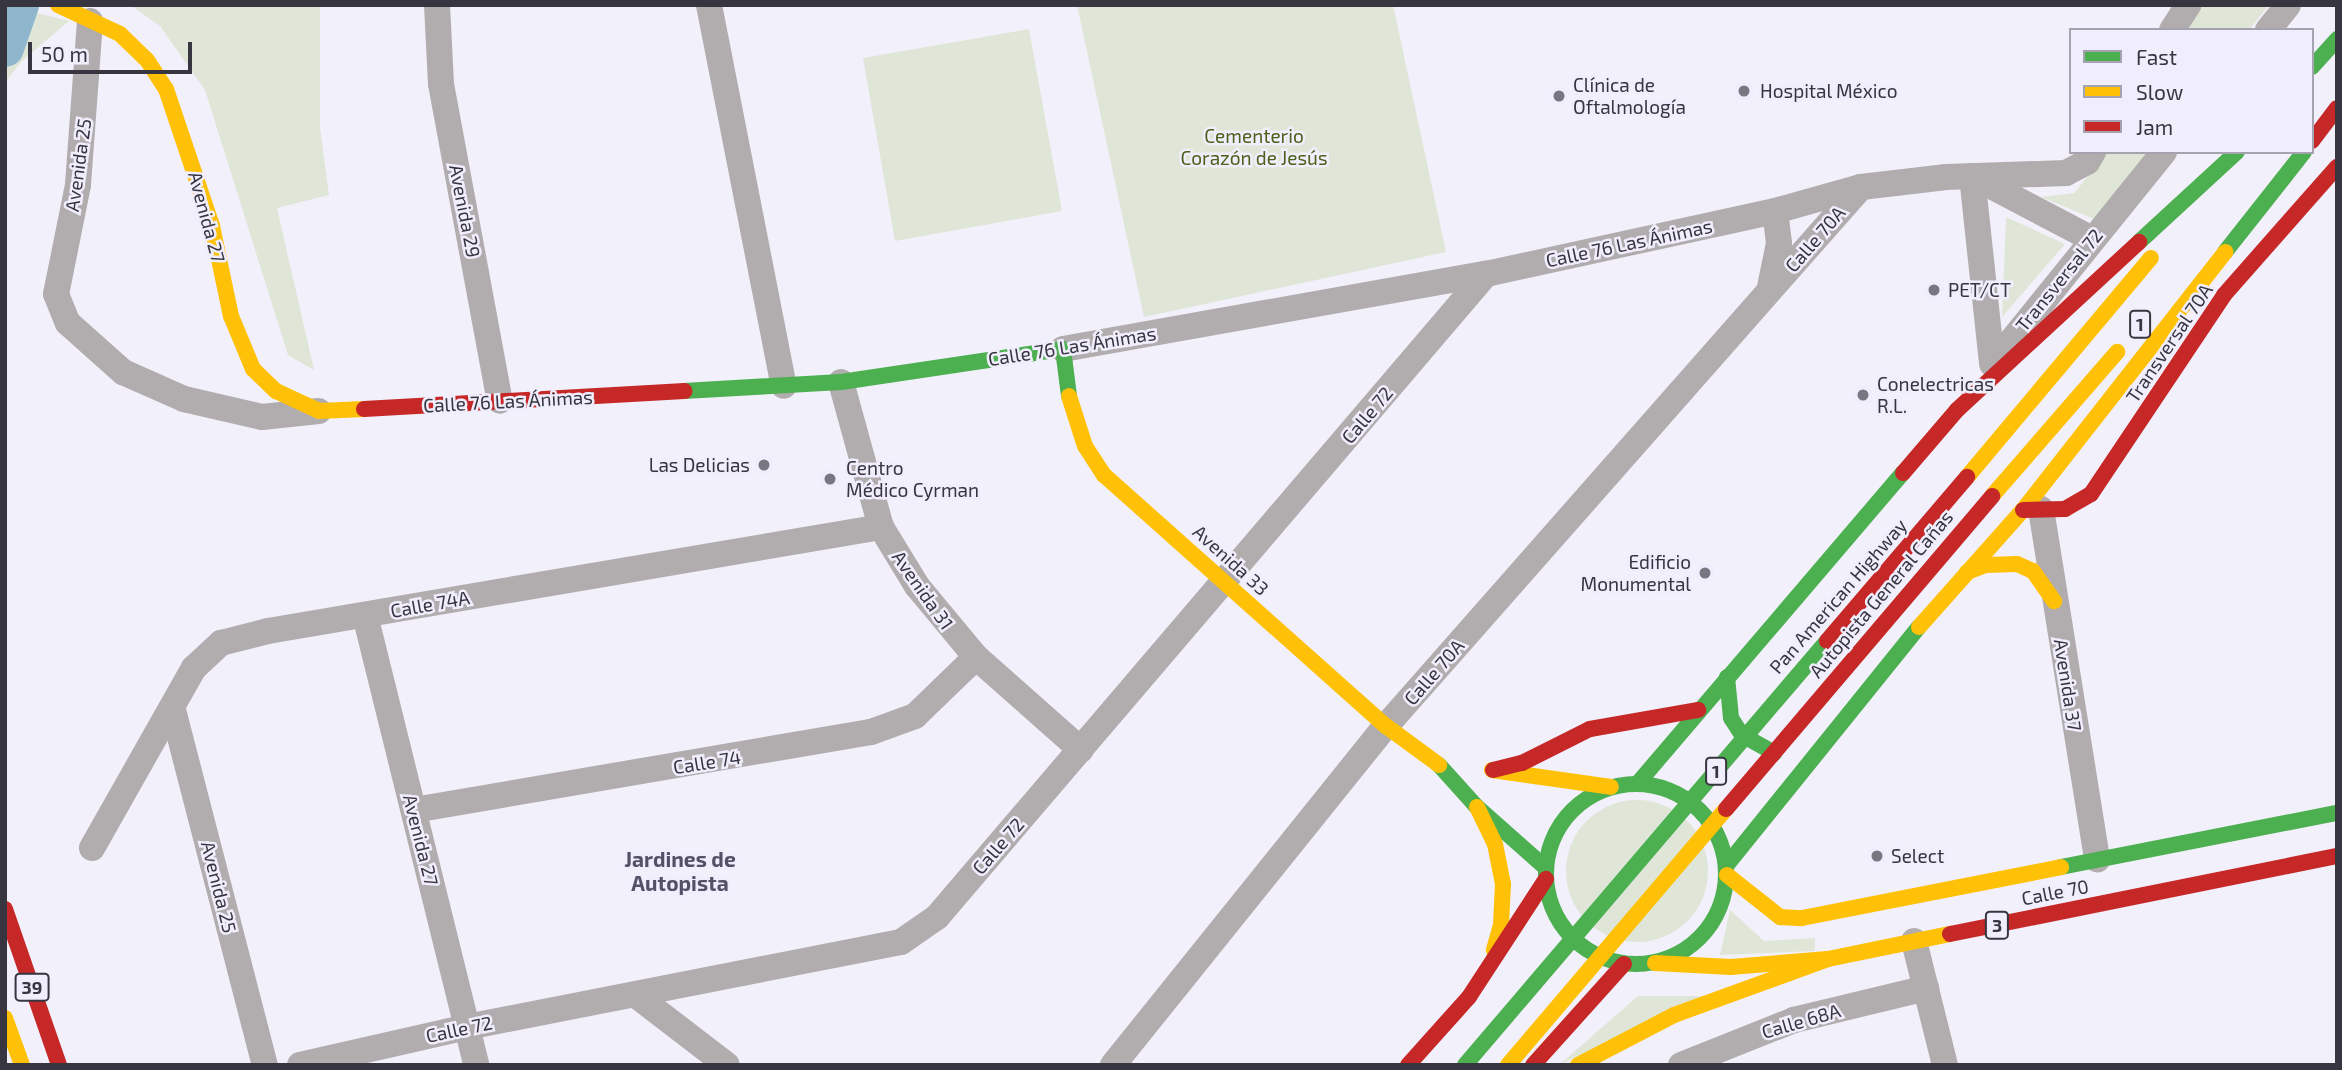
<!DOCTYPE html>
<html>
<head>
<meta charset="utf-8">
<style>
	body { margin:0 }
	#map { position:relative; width:2342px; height:1070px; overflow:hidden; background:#f2f0fa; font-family:"Exo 2",sans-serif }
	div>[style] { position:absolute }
	.green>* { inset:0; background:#dfe6d7 }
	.round { border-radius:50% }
	.river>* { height:38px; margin:-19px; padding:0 19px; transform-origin:19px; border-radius:19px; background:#8fb6cc }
	.street>* { height:26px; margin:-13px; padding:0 13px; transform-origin:13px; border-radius:13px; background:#b1acae }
	.fast>* { height:16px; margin:-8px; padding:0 8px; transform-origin:8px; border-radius:8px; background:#4caf50 }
	.fast>.ring { margin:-8px; padding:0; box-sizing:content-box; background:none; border:16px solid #4caf50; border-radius:50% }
	.slow>* { height:16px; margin:-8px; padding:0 8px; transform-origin:8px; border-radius:8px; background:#ffc107 }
	.jam>* { height:16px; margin:-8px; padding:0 8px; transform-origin:8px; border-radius:8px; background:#c62828 }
	.fast-bridge>* { height:16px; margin:-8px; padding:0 8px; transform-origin:8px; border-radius:8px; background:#4caf50 }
	.slow-bridge>* { height:16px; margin:-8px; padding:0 8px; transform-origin:8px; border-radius:8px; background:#ffc107 }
	.jam-bridge>* { height:16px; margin:-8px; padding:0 8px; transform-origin:8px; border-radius:8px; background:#c62828 }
	.dots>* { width:19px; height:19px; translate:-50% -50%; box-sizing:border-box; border:4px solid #f0edfd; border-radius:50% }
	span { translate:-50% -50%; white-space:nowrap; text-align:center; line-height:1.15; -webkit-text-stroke:5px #f0edfd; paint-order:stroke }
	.shield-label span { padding:2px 5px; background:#f0edfd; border:2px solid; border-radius:5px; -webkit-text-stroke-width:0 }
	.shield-label { font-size:18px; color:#37353f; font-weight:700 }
	.poi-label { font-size:19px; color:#37353f }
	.left { translate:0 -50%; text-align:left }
	.right { translate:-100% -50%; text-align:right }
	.park-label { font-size:19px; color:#496118 }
	.street-label { font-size:19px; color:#37353f }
	.neighbourhood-label { font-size:21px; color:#545066; font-weight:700 }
	.frame { position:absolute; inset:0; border:7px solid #37353f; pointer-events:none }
	.legend { position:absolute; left:2069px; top:28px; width:245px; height:126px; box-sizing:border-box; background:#f0edfd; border:2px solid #a6a3b1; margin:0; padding:9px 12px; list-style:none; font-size:21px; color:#37353f }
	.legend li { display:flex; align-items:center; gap:14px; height:35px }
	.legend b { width:35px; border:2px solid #a6a3b1 }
	.scale { position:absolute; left:28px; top:42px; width:164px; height:32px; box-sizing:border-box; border:4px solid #37353f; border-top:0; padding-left:9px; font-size:21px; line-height:24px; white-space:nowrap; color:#37353f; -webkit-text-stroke:5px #f0edfd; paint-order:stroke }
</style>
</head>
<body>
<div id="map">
	<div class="green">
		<div style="clip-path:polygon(5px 5px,69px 21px,22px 61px,5px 82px)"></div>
		<div style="clip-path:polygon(130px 5px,320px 5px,320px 128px,329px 195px,277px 208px,314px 370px,288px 355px,205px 90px,160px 26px)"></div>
		<div style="clip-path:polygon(1077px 5px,1393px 5px,1446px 252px,1144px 317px)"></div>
		<div style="clip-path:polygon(2200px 5px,2269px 5px,2249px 30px,2184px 30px)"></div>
		<div style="clip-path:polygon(1029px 29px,1062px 211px,895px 241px,863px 58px)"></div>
		<div style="clip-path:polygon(2108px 152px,2148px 152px,2094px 219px,2041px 197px,2074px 193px)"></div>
		<div style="clip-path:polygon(2006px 217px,2065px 244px,2002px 317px)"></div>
		<div class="round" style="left:1566px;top:800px;width:142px;height:142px"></div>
		<div style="clip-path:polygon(1730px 910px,1764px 941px,1815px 938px,1815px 951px,1720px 955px)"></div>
		<div style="clip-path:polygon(1638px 996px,1707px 996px,1559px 1065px)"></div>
	</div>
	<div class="river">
		<div style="left:5px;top:48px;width:46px;rotate:-70.8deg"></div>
	</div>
	<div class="street">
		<div style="left:437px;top:5px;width:79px;rotate:87.1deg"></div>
		<div style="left:441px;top:84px;width:322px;rotate:79.5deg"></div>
		<div style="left:709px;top:5px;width:388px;rotate:78.9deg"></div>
		<div style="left:90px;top:21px;width:164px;rotate:94.2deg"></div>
		<div style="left:78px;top:185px;width:111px;rotate:101.4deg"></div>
		<div style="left:56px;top:294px;width:31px;rotate:68deg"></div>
		<div style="left:68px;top:323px;width:74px;rotate:41.7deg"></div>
		<div style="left:123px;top:372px;width:67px;rotate:23.9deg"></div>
		<div style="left:184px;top:399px;width:80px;rotate:13deg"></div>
		<div style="left:262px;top:417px;width:57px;rotate:-6deg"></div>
		<div style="left:2172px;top:30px;width:30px;rotate:-57deg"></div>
		<div style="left:2268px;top:30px;width:32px;rotate:-51deg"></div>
		<div style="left:1972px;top:176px;width:189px;rotate:83.9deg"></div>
		<div style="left:1972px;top:176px;width:136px;rotate:27.7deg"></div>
		<div style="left:1770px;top:287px;width:45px;rotate:-78.4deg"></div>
		<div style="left:1779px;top:243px;width:32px;rotate:-97deg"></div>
		<div style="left:2009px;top:344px;width:247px;rotate:-51.1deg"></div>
		<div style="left:1063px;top:349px;width:430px;rotate:-10.1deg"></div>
		<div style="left:1486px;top:274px;width:296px;rotate:-12.3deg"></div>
		<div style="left:1775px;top:211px;width:89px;rotate:-15.6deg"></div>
		<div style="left:1861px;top:187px;width:86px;rotate:-6.7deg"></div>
		<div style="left:1946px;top:177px;width:120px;rotate:-1.9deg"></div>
		<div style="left:2066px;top:173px;width:24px;rotate:-28deg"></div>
		<div style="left:2087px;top:162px;width:12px;rotate:-59deg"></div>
		<div style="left:841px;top:382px;width:150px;rotate:74.6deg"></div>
		<div style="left:881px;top:527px;width:69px;rotate:58.6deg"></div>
		<div style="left:917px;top:586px;width:92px;rotate:50.3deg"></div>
		<div style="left:976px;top:657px;width:140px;rotate:41.5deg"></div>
		<div style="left:2041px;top:509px;width:355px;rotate:80.9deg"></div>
		<div style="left:365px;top:615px;width:463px;rotate:76.1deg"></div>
		<div style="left:173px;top:710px;width:367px;rotate:75.5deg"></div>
		<div style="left:414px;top:810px;width:464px;rotate:-9.7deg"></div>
		<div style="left:871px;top:732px;width:47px;rotate:-20deg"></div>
		<div style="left:915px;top:716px;width:85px;rotate:-44deg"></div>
		<div style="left:92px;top:848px;width:207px;rotate:-60.5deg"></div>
		<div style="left:194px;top:668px;width:37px;rotate:-43deg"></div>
		<div style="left:221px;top:643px;width:49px;rotate:-14.3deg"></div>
		<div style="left:268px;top:631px;width:622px;rotate:-9.63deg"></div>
		<div style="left:1914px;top:941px;width:128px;rotate:76deg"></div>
		<div style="left:637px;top:996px;width:113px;rotate:37.5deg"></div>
		<div style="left:300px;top:1065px;width:171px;rotate:-12.8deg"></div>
		<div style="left:467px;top:1027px;width:442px;rotate:-11.1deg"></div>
		<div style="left:901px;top:942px;width:44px;rotate:-34.8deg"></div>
		<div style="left:937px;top:917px;width:845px;rotate:-49.51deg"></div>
		<div style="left:1113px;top:1065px;width:435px;rotate:-51.2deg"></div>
		<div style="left:1386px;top:726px;width:718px;rotate:-48.61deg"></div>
		<div style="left:1681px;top:1065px;width:122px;rotate:-21.7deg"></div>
		<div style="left:1794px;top:1020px;width:136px;rotate:-13.6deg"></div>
	</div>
	<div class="fast">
		<div style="left:2312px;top:67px;width:38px;rotate:-48deg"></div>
		<div style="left:2139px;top:242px;width:133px;rotate:-42.6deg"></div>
		<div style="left:2225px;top:252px;width:127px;rotate:-51.7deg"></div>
		<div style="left:684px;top:391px;width:157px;rotate:-3.3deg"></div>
		<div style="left:841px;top:382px;width:224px;rotate:-8.5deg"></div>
		<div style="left:1063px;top:349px;width:47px;rotate:82.7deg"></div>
		<div style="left:1727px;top:677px;width:41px;rotate:84.4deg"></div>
		<div style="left:1731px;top:718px;width:20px;rotate:57deg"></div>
		<div style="left:1742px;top:735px;width:37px;rotate:29deg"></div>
		<div style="left:1439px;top:765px;width:57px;rotate:47.9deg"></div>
		<div style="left:1477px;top:807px;width:92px;rotate:41.5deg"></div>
		<div style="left:1638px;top:783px;width:408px;rotate:-49.5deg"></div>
		<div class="ring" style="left:1546px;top:784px;width:164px;height:164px"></div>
		<div style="left:1726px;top:866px;width:307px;rotate:-51.1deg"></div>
		<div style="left:2061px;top:867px;width:281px;rotate:-11.1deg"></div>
	</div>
	<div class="slow">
		<div style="left:58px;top:5px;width:68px;rotate:25.1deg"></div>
		<div style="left:120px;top:34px;width:37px;rotate:44deg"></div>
		<div style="left:147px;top:60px;width:35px;rotate:57deg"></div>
		<div style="left:166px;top:89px;width:145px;rotate:71.4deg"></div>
		<div style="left:212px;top:226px;width:92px;rotate:78.1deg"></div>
		<div style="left:231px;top:316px;width:57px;rotate:67.5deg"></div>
		<div style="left:253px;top:369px;width:32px;rotate:44deg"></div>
		<div style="left:276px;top:391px;width:47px;rotate:24.9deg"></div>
		<div style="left:319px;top:411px;width:45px;rotate:-2.5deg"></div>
		<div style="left:1069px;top:396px;width:52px;rotate:72.3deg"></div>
		<div style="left:1085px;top:446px;width:35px;rotate:57deg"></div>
		<div style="left:1104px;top:475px;width:378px;rotate:41.7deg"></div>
		<div style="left:1386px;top:726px;width:66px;rotate:36.3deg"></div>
		<div style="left:1967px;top:477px;width:286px;rotate:-50deg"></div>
		<div style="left:1992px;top:496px;width:191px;rotate:-49deg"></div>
		<div style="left:1967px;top:572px;width:19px;rotate:-21deg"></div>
		<div style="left:1985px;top:565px;width:32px;rotate:-2deg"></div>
		<div style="left:2017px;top:564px;width:17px;rotate:24deg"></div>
		<div style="left:2033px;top:571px;width:37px;rotate:55deg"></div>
		<div style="left:1919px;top:627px;width:157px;rotate:-48.4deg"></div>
		<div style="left:2023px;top:510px;width:328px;rotate:-51.9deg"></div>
		<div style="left:1492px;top:770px;width:120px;rotate:8.1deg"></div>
		<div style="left:1477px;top:807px;width:41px;rotate:64.1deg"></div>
		<div style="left:1495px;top:844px;width:41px;rotate:78.7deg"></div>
		<div style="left:1503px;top:884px;width:41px;rotate:92.8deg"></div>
		<div style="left:1501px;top:925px;width:26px;rotate:106deg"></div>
		<div style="left:1727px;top:875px;width:68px;rotate:38.4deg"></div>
		<div style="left:1780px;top:917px;width:22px;rotate:3deg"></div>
		<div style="left:1802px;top:918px;width:264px;rotate:-11.1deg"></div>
		<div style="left:1655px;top:963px;width:76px;rotate:3deg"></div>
		<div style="left:1731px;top:967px;width:97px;rotate:-4.7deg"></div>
		<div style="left:1828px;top:959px;width:125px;rotate:-11.6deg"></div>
		<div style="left:5px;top:1018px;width:50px;rotate:70.1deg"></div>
		<div style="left:1578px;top:1065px;width:108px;rotate:-27.5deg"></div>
		<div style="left:1674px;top:1015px;width:164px;rotate:-20deg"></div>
	</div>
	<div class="jam">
		<div style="left:2312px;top:141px;width:41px;rotate:-52.9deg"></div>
		<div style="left:364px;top:409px;width:321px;rotate:-3.2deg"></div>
		<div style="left:1903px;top:473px;width:83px;rotate:-49.4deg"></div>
		<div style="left:1957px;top:410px;width:248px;rotate:-42.7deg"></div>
		<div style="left:2023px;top:510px;width:42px;rotate:-1.4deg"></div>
		<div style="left:2065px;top:509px;width:30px;rotate:-30deg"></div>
		<div style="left:2091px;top:494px;width:239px;rotate:-56.2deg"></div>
		<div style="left:2224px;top:295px;width:171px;rotate:-48.6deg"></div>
		<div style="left:1493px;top:770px;width:30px;rotate:-14deg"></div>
		<div style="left:1522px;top:763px;width:76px;rotate:-26.6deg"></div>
		<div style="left:1590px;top:729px;width:110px;rotate:-10deg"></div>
		<div style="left:5px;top:909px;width:165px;rotate:70.9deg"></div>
		<div style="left:1950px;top:934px;width:395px;rotate:-11.4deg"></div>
		<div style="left:1408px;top:1065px;width:91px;rotate:-48.1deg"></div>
		<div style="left:1469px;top:997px;width:141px;rotate:-56.9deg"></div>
		<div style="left:1533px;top:1065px;width:136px;rotate:-48deg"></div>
	</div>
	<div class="fast-bridge">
		<div style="left:1465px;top:1065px;width:558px;rotate:-49.51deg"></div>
	</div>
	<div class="slow-bridge">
		<div style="left:1508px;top:1065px;width:336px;rotate:-49.6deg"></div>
	</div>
	<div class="jam-bridge">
		<div style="left:1827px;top:641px;width:216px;rotate:-49.5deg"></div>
		<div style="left:1726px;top:809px;width:411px;rotate:-49.6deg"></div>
	</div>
	<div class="dots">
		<div style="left:1744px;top:91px;background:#787680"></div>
		<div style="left:1559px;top:96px;background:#787680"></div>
		<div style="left:1934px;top:290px;background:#787680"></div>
		<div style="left:1863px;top:395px;background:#787680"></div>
		<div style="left:764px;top:465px;background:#787680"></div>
		<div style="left:830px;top:479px;background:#787680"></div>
		<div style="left:1705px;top:573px;background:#787680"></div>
		<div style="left:1877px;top:856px;background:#787680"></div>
	</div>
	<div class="shield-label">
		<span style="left:2140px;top:324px">1</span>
		<span style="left:1716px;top:771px">1</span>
		<span style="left:1997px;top:925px">3</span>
		<span style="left:32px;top:987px">39</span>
	</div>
	<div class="poi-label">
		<span class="left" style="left:1573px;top:96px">Clínica de<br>Oftalmología</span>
		<span class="left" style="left:1760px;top:91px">Hospital México</span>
		<span class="left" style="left:1948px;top:290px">PET/CT</span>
		<span class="left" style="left:1877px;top:395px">Conelectricas<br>R.L.</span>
		<span class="right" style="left:750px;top:465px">Las Delicias</span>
		<span class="left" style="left:846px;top:479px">Centro<br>Médico Cyrman</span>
		<span class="right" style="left:1691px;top:573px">Edificio<br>Monumental</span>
		<span class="left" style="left:1891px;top:856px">Select</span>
	</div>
	<div class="park-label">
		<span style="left:1254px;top:147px">Cementerio<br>Corazón de Jesús</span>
	</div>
	<div class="street-label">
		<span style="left:78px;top:165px;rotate:-82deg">Avenida 25</span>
		<span style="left:465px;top:211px;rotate:79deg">Avenida 29</span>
		<span style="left:207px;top:217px;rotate:75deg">Avenida 27</span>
		<span style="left:1815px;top:239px;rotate:-49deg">Calle 70A</span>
		<span style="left:1629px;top:243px;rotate:-12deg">Calle 76 Las Ánimas</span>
		<span style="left:2059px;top:280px;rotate:-51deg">Transversal 72</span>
		<span style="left:2169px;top:343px;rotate:-56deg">Transversal 70A</span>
		<span style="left:1072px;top:346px;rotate:-9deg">Calle 76 Las Ánimas</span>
		<span style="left:508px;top:401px;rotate:-3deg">Calle 76 Las Ánimas</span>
		<span style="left:1367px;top:415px;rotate:-50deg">Calle 72</span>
		<span style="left:1231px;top:560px;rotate:42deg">Avenida 33</span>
		<span style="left:923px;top:590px;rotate:55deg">Avenida 31</span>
		<span style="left:1881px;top:594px;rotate:-50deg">Autopista General Cañas</span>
		<span style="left:1838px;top:596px;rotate:-49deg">Pan American Highway</span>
		<span style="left:430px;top:604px;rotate:-10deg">Calle 74A</span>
		<span style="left:1434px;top:672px;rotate:-49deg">Calle 70A</span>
		<span style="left:2068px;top:685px;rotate:81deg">Avenida 37</span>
		<span style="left:707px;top:762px;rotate:-9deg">Calle 74</span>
		<span style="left:421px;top:840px;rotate:76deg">Avenida 27</span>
		<span style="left:998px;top:846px;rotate:-49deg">Calle 72</span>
		<span style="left:219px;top:887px;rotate:76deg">Avenida 25</span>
		<span style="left:2055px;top:892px;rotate:-11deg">Calle 70</span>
		<span style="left:1801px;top:1021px;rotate:-16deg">Calle 68A</span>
		<span style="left:459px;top:1029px;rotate:-12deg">Calle 72</span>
	</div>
	<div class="neighbourhood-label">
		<span style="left:680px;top:871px">Jardines de<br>Autopista</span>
	</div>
	<div class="frame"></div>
	<ul class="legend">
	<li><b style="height:9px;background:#4caf50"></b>Fast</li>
	<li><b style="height:9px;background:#ffc107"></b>Slow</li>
	<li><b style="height:9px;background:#c62828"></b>Jam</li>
	</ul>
	<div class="scale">50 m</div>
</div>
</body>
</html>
